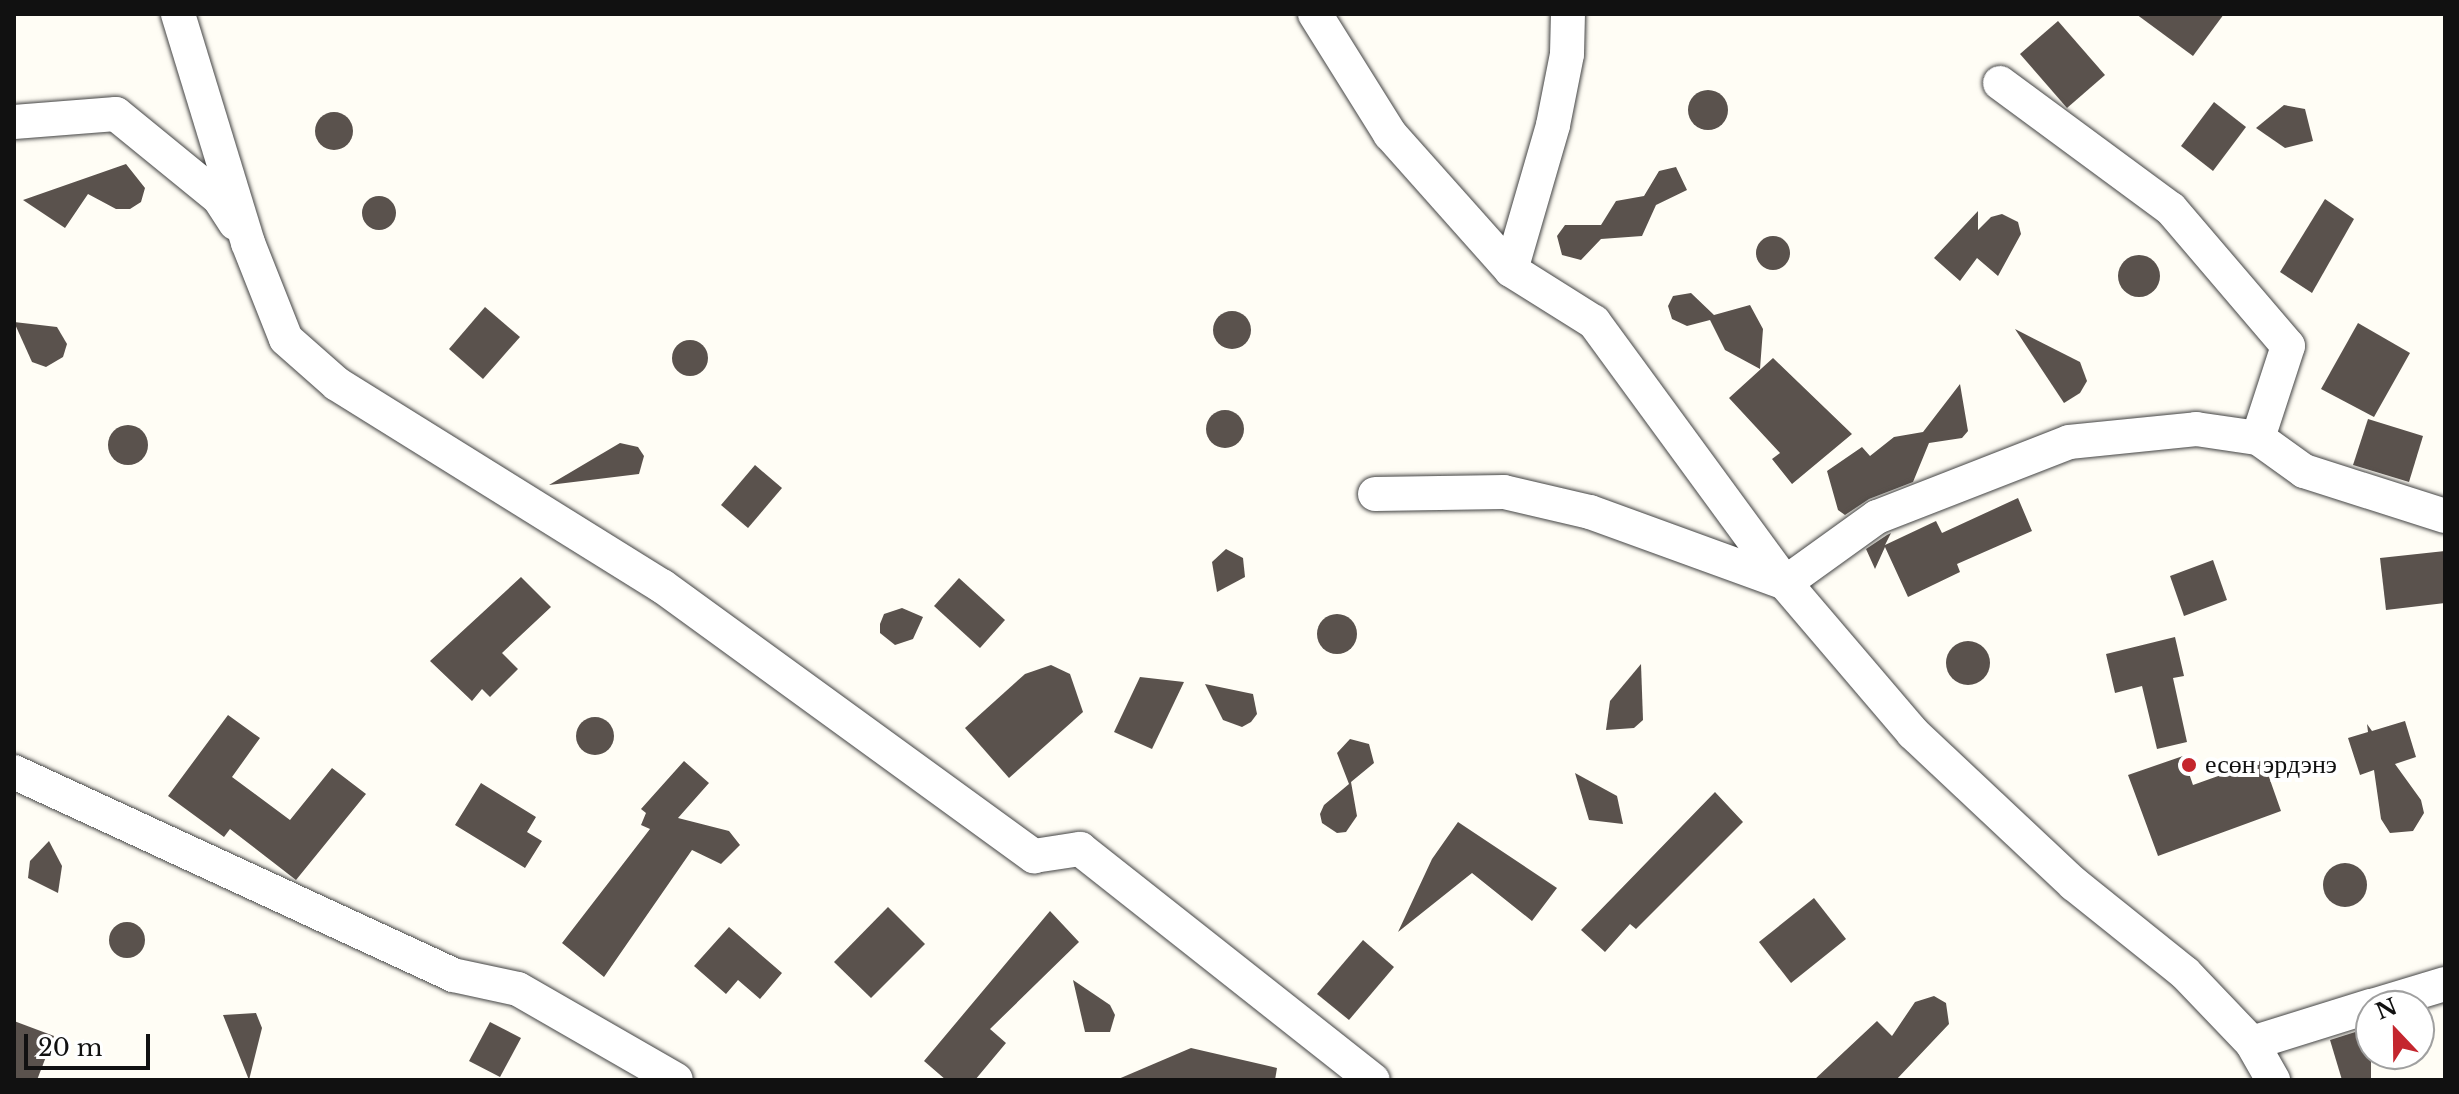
<!DOCTYPE html>
<html>
<head>
<meta charset="utf-8">
<style>
	body { margin:0 }
	#map { position:relative; width:2459px; height:1094px; overflow:hidden; background:#fffdf5; font-family:"Libre Baskerville",serif }
	div>[style] { position:absolute }
	.building>* { inset:0; background:#5a524d }
	.round { border-radius:50% }
	.roads { filter:drop-shadow(0 0 2px #444) drop-shadow(0 0 2px #444) }
	.minor>* { height:34px; margin:-17px; padding:0 17px; transform-origin:17px; border-radius:17px; background:#fff }
	.dots>* { width:22px; height:22px; translate:-50% -50%; box-sizing:border-box; border:4px solid #fff; border-radius:50% }
	span { translate:-50% -50%; white-space:nowrap; text-align:center; line-height:1.15; -webkit-text-stroke:8px #fff; paint-order:stroke }
	.poi-label { font-size:26px; color:#111 }
	.left { translate:0 -50%; text-align:left }
	.frame { position:absolute; inset:0; border:16px solid #111; pointer-events:none }
	.north { position:absolute; left:2355px; top:990px; width:80px; height:80px; box-sizing:border-box; background:#fff; border:2px solid #a0a0a0; border-radius:50%; rotate:338deg; font-size:22px; font-weight:700; line-height:32px; text-align:center; color:#111 }
	.north::after { content:''; display:block; margin:auto; width:28px; height:36px; background:#c4262e; clip-path:polygon(50% 0,100% 100%,50% 72%,0 100%) }
	.scale { position:absolute; left:24px; top:1034px; width:126px; height:36px; box-sizing:border-box; border:4px solid #111; border-top:0; padding-left:10px; font-size:24px; line-height:28px; white-space:nowrap; color:#111; -webkit-text-stroke:6px #fff; paint-order:stroke }
</style>
</head>
<body>
<div id="map">
	<div class="building">
		<div style="clip-path:polygon(2136px 14px,2224px 14px,2193px 56px)"></div>
		<div style="clip-path:polygon(2058px 21px,2105px 75px,2067px 108px,2020px 54px)"></div>
		<div class="round" style="left:1688px;top:90px;width:40px;height:40px"></div>
		<div style="clip-path:polygon(2214px 102px,2246px 127px,2213px 171px,2181px 146px)"></div>
		<div style="clip-path:polygon(2284px 105px,2305px 109px,2313px 141px,2285px 148px,2256px 128px)"></div>
		<div class="round" style="left:315px;top:112px;width:38px;height:38px"></div>
		<div style="clip-path:polygon(126px 164px,145px 188px,141px 202px,130px 209px,116px 209px,88px 194px,65px 228px,23px 200px)"></div>
		<div style="clip-path:polygon(1676px 167px,1687px 190px,1656px 205px,1642px 236px,1601px 239px,1581px 260px,1562px 255px,1557px 236px,1565px 225px,1601px 225px,1616px 201px,1644px 196px,1659px 171px)"></div>
		<div class="round" style="left:362px;top:196px;width:34px;height:34px"></div>
		<div style="clip-path:polygon(2325px 199px,2354px 219px,2312px 293px,2280px 272px)"></div>
		<div style="clip-path:polygon(1978px 211px,1978px 230px,1991px 217px,2002px 214px,2018px 222px,2021px 234px,1998px 276px,1977px 258px,1960px 281px,1934px 258px)"></div>
		<div class="round" style="left:1756px;top:236px;width:34px;height:34px"></div>
		<div class="round" style="left:2118px;top:255px;width:42px;height:42px"></div>
		<div style="clip-path:polygon(1691px 293px,1714px 315px,1750px 305px,1763px 329px,1760px 369px,1725px 350px,1710px 320px,1687px 326px,1672px 319px,1668px 306px,1673px 296px)"></div>
		<div style="clip-path:polygon(485px 307px,520px 337px,483px 379px,449px 349px)"></div>
		<div class="round" style="left:1213px;top:311px;width:38px;height:38px"></div>
		<div style="clip-path:polygon(14px 322px,57px 327px,67px 344px,63px 357px,46px 367px,32px 362px)"></div>
		<div style="clip-path:polygon(2358px 323px,2410px 353px,2374px 417px,2321px 389px)"></div>
		<div style="clip-path:polygon(2015px 329px,2080px 362px,2087px 381px,2080px 393px,2064px 403px)"></div>
		<div class="round" style="left:672px;top:340px;width:36px;height:36px"></div>
		<div style="clip-path:polygon(1773px 358px,1852px 434px,1792px 484px,1772px 459px,1780px 453px,1729px 398px)"></div>
		<div style="clip-path:polygon(1960px 384px,1968px 431px,1962px 438px,1929px 443px,1913px 482px,1869px 499px,1845px 515px,1838px 510px,1827px 471px,1862px 447px,1870px 456px,1894px 437px,1923px 432px)"></div>
		<div class="round" style="left:1206px;top:410px;width:38px;height:38px"></div>
		<div style="clip-path:polygon(2368px 419px,2423px 436px,2409px 482px,2353px 465px)"></div>
		<div class="round" style="left:108px;top:425px;width:40px;height:40px"></div>
		<div style="clip-path:polygon(620px 443px,638px 447px,644px 456px,639px 474px,549px 485px)"></div>
		<div style="clip-path:polygon(755px 465px,782px 488px,748px 528px,721px 505px)"></div>
		<div style="clip-path:polygon(2018px 498px,2032px 531px,1957px 564px,1960px 572px,1908px 597px,1885px 547px,1875px 569px,1866px 549px,1887px 535px,1891px 533px,1885px 545px,1936px 521px,1942px 533px)"></div>
		<div style="clip-path:polygon(1226px 549px,1243px 558px,1245px 577px,1217px 592px,1212px 562px)"></div>
		<div style="clip-path:polygon(2445px 551px,2445px 603px,2386px 610px,2380px 558px)"></div>
		<div style="clip-path:polygon(2213px 560px,2227px 600px,2184px 616px,2170px 576px)"></div>
		<div style="clip-path:polygon(521px 577px,551px 607px,502px 653px,518px 669px,490px 697px,482px 689px,472px 701px,430px 661px)"></div>
		<div style="clip-path:polygon(959px 578px,1005px 620px,980px 648px,934px 606px)"></div>
		<div style="clip-path:polygon(902px 608px,923px 617px,913px 639px,895px 645px,880px 633px,880px 624px,884px 614px)"></div>
		<div class="round" style="left:1317px;top:614px;width:40px;height:40px"></div>
		<div style="clip-path:polygon(2175px 637px,2184px 676px,2173px 678px,2187px 742px,2157px 749px,2142px 686px,2115px 693px,2106px 654px)"></div>
		<div class="round" style="left:1946px;top:641px;width:44px;height:44px"></div>
		<div style="clip-path:polygon(1641px 664px,1643px 720px,1634px 728px,1606px 730px,1610px 701px)"></div>
		<div style="clip-path:polygon(1051px 665px,1070px 674px,1083px 712px,1009px 778px,965px 728px,1025px 674px)"></div>
		<div style="clip-path:polygon(1140px 677px,1184px 682px,1152px 749px,1114px 732px)"></div>
		<div style="clip-path:polygon(1205px 684px,1253px 694px,1257px 714px,1251px 722px,1242px 727px,1223px 720px)"></div>
		<div style="clip-path:polygon(228px 715px,260px 738px,232px 777px,290px 820px,332px 768px,366px 794px,296px 880px,230px 829px,224px 837px,168px 796px)"></div>
		<div class="round" style="left:576px;top:717px;width:38px;height:38px"></div>
		<div style="clip-path:polygon(2405px 721px,2416px 757px,2395px 764px,2421px 800px,2424px 813px,2413px 831px,2390px 833px,2381px 819px,2374px 770px,2360px 775px,2348px 738px,2368px 732px,2367px 724px,2372px 731px)"></div>
		<div style="clip-path:polygon(1350px 739px,1369px 744px,1374px 763px,1351px 782px,1357px 816px,1346px 832px,1337px 833px,1322px 823px,1320px 814px,1324px 805px,1349px 784px,1337px 753px)"></div>
		<div style="clip-path:polygon(2183px 756px,2193px 785px,2263px 760px,2281px 811px,2158px 856px,2128px 775px)"></div>
		<div style="clip-path:polygon(684px 761px,709px 783px,678px 818px,729px 831px,740px 845px,721px 864px,692px 850px,604px 977px,562px 943px,650px 829px,641px 825px,646px 813px,641px 809px)"></div>
		<div style="clip-path:polygon(1575px 773px,1617px 796px,1623px 824px,1589px 820px)"></div>
		<div style="clip-path:polygon(481px 783px,536px 817px,527px 832px,542px 841px,525px 868px,455px 825px)"></div>
		<div style="clip-path:polygon(1715px 792px,1743px 822px,1636px 929px,1630px 924px,1605px 952px,1581px 930px)"></div>
		<div style="clip-path:polygon(1458px 822px,1557px 888px,1532px 921px,1472px 873px,1398px 932px,1432px 859px)"></div>
		<div style="clip-path:polygon(49px 841px,62px 866px,58px 893px,28px 878px,30px 861px)"></div>
		<div class="round" style="left:2323px;top:863px;width:44px;height:44px"></div>
		<div style="clip-path:polygon(1814px 898px,1846px 939px,1791px 983px,1759px 942px)"></div>
		<div style="clip-path:polygon(888px 907px,925px 944px,871px 998px,834px 962px)"></div>
		<div style="clip-path:polygon(1050px 911px,1079px 942px,990px 1029px,1006px 1043px,975px 1080px,946px 1080px,924px 1061px)"></div>
		<div class="round" style="left:109px;top:922px;width:36px;height:36px"></div>
		<div style="clip-path:polygon(729px 927px,782px 973px,760px 999px,738px 980px,726px 994px,694px 966px)"></div>
		<div style="clip-path:polygon(1363px 940px,1394px 967px,1349px 1020px,1317px 994px)"></div>
		<div style="clip-path:polygon(1073px 980px,1110px 1005px,1115px 1015px,1110px 1032px,1085px 1032px)"></div>
		<div style="clip-path:polygon(1934px 996px,1946px 1003px,1949px 1024px,1896px 1080px,1814px 1080px,1877px 1021px,1892px 1036px,1915px 1002px)"></div>
		<div style="clip-path:polygon(256px 1013px,262px 1028px,249px 1080px,223px 1015px)"></div>
		<div style="clip-path:polygon(14px 1021px,54px 1036px,37px 1080px,14px 1080px)"></div>
		<div style="clip-path:polygon(490px 1022px,521px 1038px,500px 1077px,469px 1061px)"></div>
		<div style="clip-path:polygon(2371px 1027px,2371px 1080px,2342px 1080px,2330px 1040px)"></div>
		<div style="clip-path:polygon(1191px 1048px,1277px 1068px,1275px 1080px,1116px 1080px)"></div>
	</div>
	<div class="roads">
		<div class="minor">
			<div style="left:178px;top:14px;width:239px;rotate:73deg"></div>
			<div style="left:248px;top:243px;width:103px;rotate:68.4deg"></div>
			<div style="left:286px;top:339px;width:68px;rotate:41.4deg"></div>
			<div style="left:337px;top:384px;width:383px;rotate:31.9deg"></div>
			<div style="left:662px;top:586px;width:460px;rotate:36deg"></div>
			<div style="left:1034px;top:856px;width:47px;rotate:-8.7deg"></div>
			<div style="left:1080px;top:849px;width:373px;rotate:38.3deg"></div>
			<div style="left:1315px;top:14px;width:142px;rotate:58deg"></div>
			<div style="left:1390px;top:134px;width:182px;rotate:48.3deg"></div>
			<div style="left:1511px;top:270px;width:98px;rotate:32.1deg"></div>
			<div style="left:1594px;top:322px;width:323px;rotate:53.8deg"></div>
			<div style="left:1785px;top:583px;width:197px;rotate:49.5deg"></div>
			<div style="left:1913px;top:733px;width:221px;rotate:43.2deg"></div>
			<div style="left:2074px;top:884px;width:142px;rotate:38.7deg"></div>
			<div style="left:2185px;top:973px;width:97px;rotate:46.3deg"></div>
			<div style="left:2252px;top:1043px;width:43px;rotate:60.4deg"></div>
			<div style="left:2000px;top:83px;width:212px;rotate:36.4deg"></div>
			<div style="left:2171px;top:209px;width:180px;rotate:49.5deg"></div>
			<div style="left:2288px;top:346px;width:97px;rotate:108.1deg"></div>
			<div style="left:14px;top:122px;width:102px;rotate:-4.5deg"></div>
			<div style="left:116px;top:114px;width:133px;rotate:39.2deg"></div>
			<div style="left:219px;top:198px;width:30px;rotate:57deg"></div>
			<div style="left:1511px;top:270px;width:151px;rotate:-73.8deg"></div>
			<div style="left:1553px;top:125px;width:72px;rotate:-78.8deg"></div>
			<div style="left:1567px;top:54px;width:40px;rotate:-88.6deg"></div>
			<div style="left:1375px;top:494px;width:129px;rotate:-0.9deg"></div>
			<div style="left:1504px;top:492px;width:88px;rotate:13.1deg"></div>
			<div style="left:1590px;top:512px;width:208px;rotate:20deg"></div>
			<div style="left:1785px;top:583px;width:113px;rotate:-35.7deg"></div>
			<div style="left:1877px;top:517px;width:206px;rotate:-21.3deg"></div>
			<div style="left:2069px;top:442px;width:128px;rotate:-5.8deg"></div>
			<div style="left:2196px;top:429px;width:63px;rotate:8.3deg"></div>
			<div style="left:2258px;top:438px;width:57px;rotate:35.7deg"></div>
			<div style="left:2304px;top:471px;width:148px;rotate:17.7deg"></div>
			<div style="left:14px;top:772px;width:484px;rotate:24.8deg"></div>
			<div style="left:453px;top:975px;width:66px;rotate:12.2deg"></div>
			<div style="left:518px;top:989px;width:182px;rotate:29.9deg"></div>
			<div style="left:2372px;top:1006px;width:76px;rotate:-16.8deg"></div>
			<div style="left:2252px;top:1043px;width:125px;rotate:-17.3deg"></div>
		</div>
	</div>
	<div class="dots">
		<div style="left:2189px;top:765px;background:#c4262e"></div>
	</div>
	<div class="poi-label">
		<span class="left" style="left:2205px;top:765px">есөн эрдэнэ</span>
	</div>
	<div class="frame"></div>
	<div class="north">N</div>
	<div class="scale">20 m</div>
</div>
</body>
</html>
